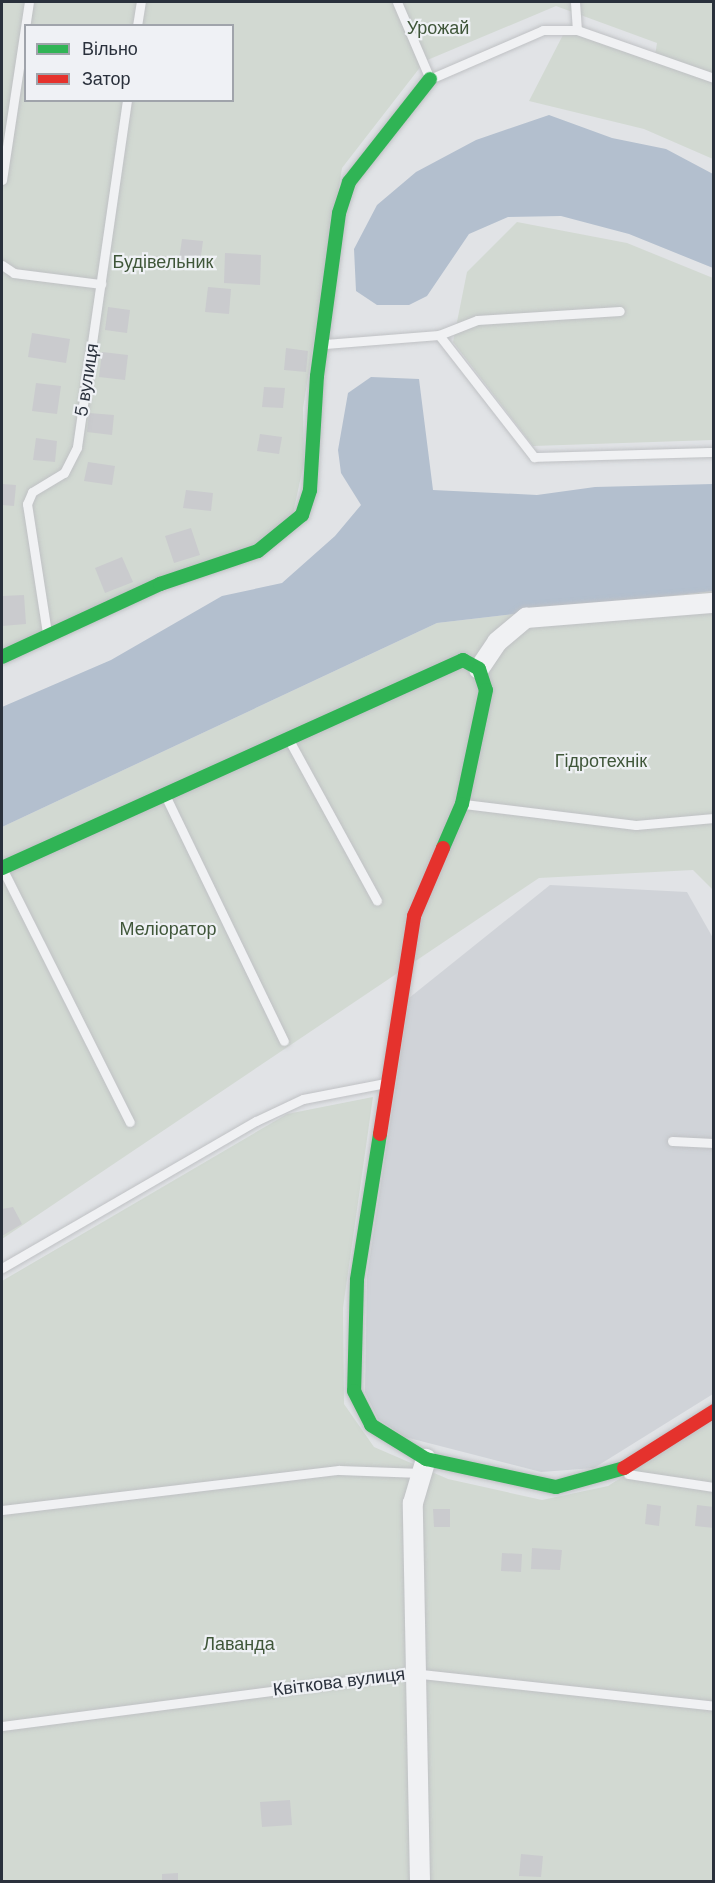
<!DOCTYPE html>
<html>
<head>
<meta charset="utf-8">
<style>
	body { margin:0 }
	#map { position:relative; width:715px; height:1883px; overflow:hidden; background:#e1e3e6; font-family:"DM Sans",sans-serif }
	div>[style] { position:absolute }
	.built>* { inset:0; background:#d0d3d8 }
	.green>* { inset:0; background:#d2d9d2 }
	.water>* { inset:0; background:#b3bfce }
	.building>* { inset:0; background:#cacbce }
	.roads { filter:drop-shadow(0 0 2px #bfc1c4) drop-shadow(0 0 2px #bfc1c4) }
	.lane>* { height:9px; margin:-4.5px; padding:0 4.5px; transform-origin:4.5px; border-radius:4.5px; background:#f0f1f3 }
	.street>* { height:20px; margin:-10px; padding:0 10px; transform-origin:10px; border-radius:10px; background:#f0f1f3 }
	.fast>* { height:14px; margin:-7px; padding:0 7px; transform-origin:7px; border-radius:7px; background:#30b455 }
	.jam>* { height:14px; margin:-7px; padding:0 7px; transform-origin:7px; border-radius:7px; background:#e5322d }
	span { translate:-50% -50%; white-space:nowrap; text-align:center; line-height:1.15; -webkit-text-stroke:4.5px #eff1f5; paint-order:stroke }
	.park-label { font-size:18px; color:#3f5639 }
	.street-label { font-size:18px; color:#2a313c }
	.frame { position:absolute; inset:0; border:3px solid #2a313c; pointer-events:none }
	.legend { position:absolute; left:24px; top:24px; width:210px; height:78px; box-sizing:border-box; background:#eff1f5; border:2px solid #a0a4ab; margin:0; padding:8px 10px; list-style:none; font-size:18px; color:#2a313c }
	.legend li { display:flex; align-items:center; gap:12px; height:30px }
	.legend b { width:30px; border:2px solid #a0a4ab }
</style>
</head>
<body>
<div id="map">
	<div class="built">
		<div style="clip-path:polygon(550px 885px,687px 892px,713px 938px,713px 1394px,594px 1468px,541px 1472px,405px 1437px,378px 1419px,365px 1392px,367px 1276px,409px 998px)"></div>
	</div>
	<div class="green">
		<div style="clip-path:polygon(evenodd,2px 2px,713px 2px,713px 159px,644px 129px,529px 101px,565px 31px,654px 62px,657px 43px,556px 6px,425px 61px,342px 168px,303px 408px,304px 463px,292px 518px,252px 546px,2px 650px,2px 2px,26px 26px,232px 26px,232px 100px,26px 100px,26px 26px)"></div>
		<div style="clip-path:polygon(517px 222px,627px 243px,713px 278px,713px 440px,533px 446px,453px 342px,467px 272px)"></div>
		<div style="clip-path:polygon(713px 591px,713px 890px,693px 870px,539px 878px,2px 1239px,2px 827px,437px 623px)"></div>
		<div style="clip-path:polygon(373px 1097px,343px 1308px,344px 1404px,374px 1447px,448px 1479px,542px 1500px,608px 1486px,713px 1420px,713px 1881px,2px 1881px,2px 1281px,287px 1114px)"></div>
	</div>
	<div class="water">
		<div style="clip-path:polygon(549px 115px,612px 138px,666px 149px,713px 174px,713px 268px,629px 234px,561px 216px,508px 217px,469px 234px,427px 296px,409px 305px,377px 305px,356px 291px,354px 249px,377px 205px,416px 172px,476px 140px)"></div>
		<div style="clip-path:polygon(371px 377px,419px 379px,433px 490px,537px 495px,595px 487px,713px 484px,713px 591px,437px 623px,2px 827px,2px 707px,111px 660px,222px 596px,282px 583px,335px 536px,361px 505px,341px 473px,338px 450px,348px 393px)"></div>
	</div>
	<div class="building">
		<div style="clip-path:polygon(182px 239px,203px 241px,200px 263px,179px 260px)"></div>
		<div style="clip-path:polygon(225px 253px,261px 255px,260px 285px,224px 283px)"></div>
		<div style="clip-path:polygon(208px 287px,231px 289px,229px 314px,205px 312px)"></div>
		<div style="clip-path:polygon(108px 307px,130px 310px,127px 333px,105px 330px)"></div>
		<div style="clip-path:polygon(32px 333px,70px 339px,66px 363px,28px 357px)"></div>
		<div style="clip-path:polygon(286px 348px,308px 351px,306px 372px,284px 370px)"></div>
		<div style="clip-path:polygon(102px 352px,128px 355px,125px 380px,99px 377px)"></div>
		<div style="clip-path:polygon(36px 383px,61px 386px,57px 414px,32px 411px)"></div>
		<div style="clip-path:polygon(264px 387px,285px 388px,283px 408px,262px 407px)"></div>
		<div style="clip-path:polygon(89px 413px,114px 415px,112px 435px,87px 432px)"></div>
		<div style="clip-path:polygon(260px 434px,282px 437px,279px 454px,257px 451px)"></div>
		<div style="clip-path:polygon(36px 438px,57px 441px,55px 462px,33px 460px)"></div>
		<div style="clip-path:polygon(88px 462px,115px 466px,112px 485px,84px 481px)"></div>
		<div style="clip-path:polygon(2px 484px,16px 485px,14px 506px,2px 505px)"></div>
		<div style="clip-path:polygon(186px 490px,213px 493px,211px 511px,183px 508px)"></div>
		<div style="clip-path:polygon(191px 528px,200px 555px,174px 563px,165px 536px)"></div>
		<div style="clip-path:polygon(122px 557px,133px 582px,105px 593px,95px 568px)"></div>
		<div style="clip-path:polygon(24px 595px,26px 624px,2px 626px,2px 596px)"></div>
		<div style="clip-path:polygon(13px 1207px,22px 1224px,2px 1236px,2px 1209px)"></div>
		<div style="clip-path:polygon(647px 1504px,661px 1506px,659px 1526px,645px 1524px)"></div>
		<div style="clip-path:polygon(697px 1505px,714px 1507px,714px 1528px,695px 1526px)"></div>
		<div style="clip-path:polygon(433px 1509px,450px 1509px,450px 1527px,434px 1527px)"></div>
		<div style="clip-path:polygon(532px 1548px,562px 1550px,560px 1570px,531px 1569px)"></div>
		<div style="clip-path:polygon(502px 1553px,522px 1554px,521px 1572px,501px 1571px)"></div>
		<div style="clip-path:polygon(290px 1800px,292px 1825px,262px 1827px,260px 1802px)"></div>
		<div style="clip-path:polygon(521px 1854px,543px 1856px,541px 1877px,519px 1876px)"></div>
		<div style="clip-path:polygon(178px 1873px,178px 1882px,162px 1882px,162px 1874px)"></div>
	</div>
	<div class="roads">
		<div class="lane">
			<div style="left:397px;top:2px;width:84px;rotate:66.8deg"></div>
			<div style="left:430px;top:79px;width:123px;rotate:-23.4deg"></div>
			<div style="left:543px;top:30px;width:34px"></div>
			<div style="left:577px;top:30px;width:145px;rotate:19.3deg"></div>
			<div style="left:575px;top:2px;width:28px;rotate:86deg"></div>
			<div style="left:137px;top:26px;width:24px;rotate:-81deg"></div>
			<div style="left:2px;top:180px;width:180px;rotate:-81.4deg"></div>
			<div style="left:2px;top:265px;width:14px;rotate:34deg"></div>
			<div style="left:14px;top:273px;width:88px;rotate:7.2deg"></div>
			<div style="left:439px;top:335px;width:155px;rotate:52.1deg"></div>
			<div style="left:534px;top:457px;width:180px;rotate:-1.6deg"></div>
			<div style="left:325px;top:344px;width:114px;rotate:-4.5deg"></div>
			<div style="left:439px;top:335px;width:41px;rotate:-21.5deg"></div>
			<div style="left:477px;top:320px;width:143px;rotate:-3.6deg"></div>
			<div style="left:47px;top:633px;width:131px;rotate:-98.8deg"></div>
			<div style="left:27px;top:504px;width:13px;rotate:-67deg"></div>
			<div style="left:32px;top:492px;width:37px;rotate:-31deg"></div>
			<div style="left:64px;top:473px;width:29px;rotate:-63deg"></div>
			<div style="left:77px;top:447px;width:351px;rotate:-81.8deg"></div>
			<div style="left:289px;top:740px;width:183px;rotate:61.3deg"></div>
			<div style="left:165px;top:795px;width:273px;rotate:64.2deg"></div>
			<div style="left:464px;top:804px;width:173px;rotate:7deg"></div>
			<div style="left:636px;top:825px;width:78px;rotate:-5.1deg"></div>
			<div style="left:3px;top:870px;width:282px;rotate:63.3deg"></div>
			<div style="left:672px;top:1141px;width:42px;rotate:2.7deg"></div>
			<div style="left:2px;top:1268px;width:293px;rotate:-30.1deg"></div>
			<div style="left:256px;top:1121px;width:52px;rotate:-25.1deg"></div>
			<div style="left:303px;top:1099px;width:84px;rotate:-11deg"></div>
			<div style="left:628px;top:1474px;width:87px;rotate:8.6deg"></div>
			<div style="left:2px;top:1510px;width:339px;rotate:-6.8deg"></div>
			<div style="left:339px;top:1470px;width:82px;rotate:2.1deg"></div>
			<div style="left:2px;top:1726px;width:413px;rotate:-7.4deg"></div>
			<div style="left:412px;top:1673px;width:304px;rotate:6.2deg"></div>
		</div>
		<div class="street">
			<div style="left:479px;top:669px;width:32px;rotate:-56deg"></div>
			<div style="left:497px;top:642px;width:38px;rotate:-40deg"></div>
			<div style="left:526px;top:618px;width:189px;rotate:-4.6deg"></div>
			<div style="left:420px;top:1882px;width:379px;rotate:-91.1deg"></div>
			<div style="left:413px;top:1503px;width:46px;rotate:-73.5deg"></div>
		</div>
		<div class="fast">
			<div style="left:2px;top:657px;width:174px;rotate:-24.8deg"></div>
			<div style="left:160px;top:584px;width:103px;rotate:-18.6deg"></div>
			<div style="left:258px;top:551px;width:57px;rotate:-39.3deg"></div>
			<div style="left:302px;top:515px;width:26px;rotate:-72deg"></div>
			<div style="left:310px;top:490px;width:114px;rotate:-86.5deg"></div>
			<div style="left:317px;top:376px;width:164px;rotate:-82.3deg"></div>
			<div style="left:339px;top:213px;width:33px;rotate:-72deg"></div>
			<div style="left:349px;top:182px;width:131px;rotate:-51.8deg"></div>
			<div style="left:2px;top:868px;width:506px;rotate:-24.28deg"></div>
			<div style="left:463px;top:660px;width:18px;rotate:29deg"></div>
			<div style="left:479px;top:669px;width:22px;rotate:72deg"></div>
			<div style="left:486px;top:690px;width:116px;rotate:101.9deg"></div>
			<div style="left:462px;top:804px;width:48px;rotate:113.4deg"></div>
			<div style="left:380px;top:1134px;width:148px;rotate:99deg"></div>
			<div style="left:357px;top:1280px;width:111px;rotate:91.5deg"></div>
			<div style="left:354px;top:1391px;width:38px;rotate:63deg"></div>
			<div style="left:371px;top:1425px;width:65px;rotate:31.7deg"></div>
			<div style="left:426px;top:1459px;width:133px;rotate:12.2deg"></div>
			<div style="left:556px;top:1487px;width:71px;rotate:-15.6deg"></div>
		</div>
		<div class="jam">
			<div style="left:380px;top:1134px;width:221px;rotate:-81.1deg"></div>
			<div style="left:414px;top:916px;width:74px;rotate:-66.9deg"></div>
			<div style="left:624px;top:1468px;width:107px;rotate:-32.3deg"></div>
		</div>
	</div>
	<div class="park-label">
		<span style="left:438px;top:28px">Урожай</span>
		<span style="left:163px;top:262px">Будівельник</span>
		<span style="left:601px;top:761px">Гідротехнік</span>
		<span style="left:168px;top:929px">Меліоратор</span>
		<span style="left:239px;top:1644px">Лаванда</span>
	</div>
	<div class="street-label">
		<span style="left:87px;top:380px;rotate:-81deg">5 вулиця</span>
		<span style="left:339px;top:1682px;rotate:-7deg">Квіткова вулиця</span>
	</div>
	<div class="frame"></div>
	<ul class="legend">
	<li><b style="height:8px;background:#30b455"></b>Вільно</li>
	<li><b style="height:8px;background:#e5322d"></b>Затор</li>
	</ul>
</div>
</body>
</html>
